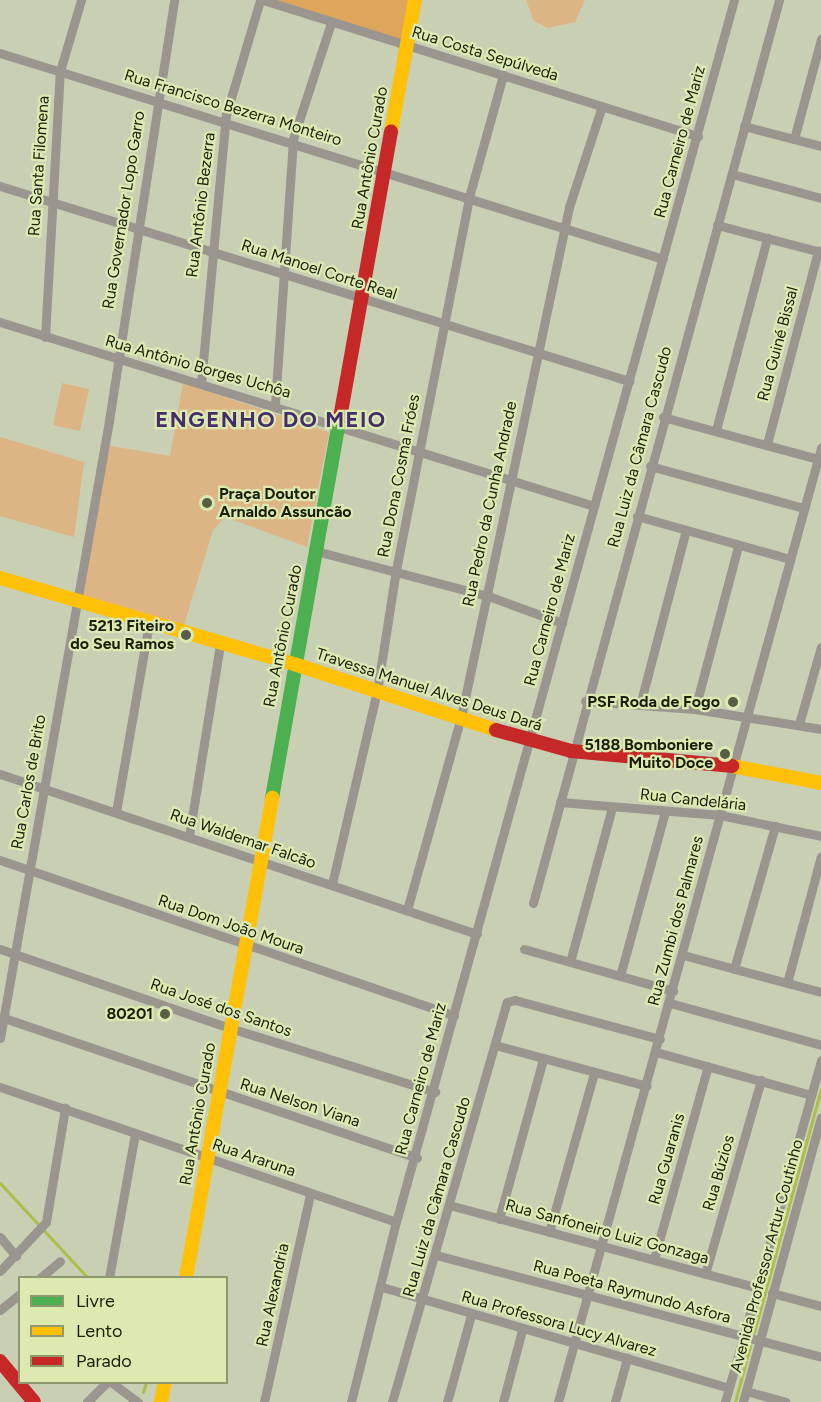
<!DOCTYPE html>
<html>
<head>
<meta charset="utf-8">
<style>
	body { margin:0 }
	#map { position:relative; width:821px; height:1402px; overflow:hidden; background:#c9cfb3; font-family:Figtree,sans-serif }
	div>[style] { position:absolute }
	.green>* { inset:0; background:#ddb483 }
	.forest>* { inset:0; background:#dda65a }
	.stream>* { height:3px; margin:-1.5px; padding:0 1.5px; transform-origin:1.5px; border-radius:1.5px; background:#acbe49 }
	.street>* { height:9px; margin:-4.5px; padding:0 4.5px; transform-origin:4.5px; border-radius:4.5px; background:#9a958f }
	.fast>* { height:14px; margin:-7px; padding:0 7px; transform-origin:7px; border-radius:7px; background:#4caf50 }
	.slow>* { height:14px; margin:-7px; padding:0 7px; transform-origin:7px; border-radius:7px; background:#ffc107 }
	.jam>* { height:14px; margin:-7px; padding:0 7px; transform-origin:7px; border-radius:7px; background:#c62828 }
	.dots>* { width:16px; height:16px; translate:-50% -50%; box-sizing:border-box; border:3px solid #dceab2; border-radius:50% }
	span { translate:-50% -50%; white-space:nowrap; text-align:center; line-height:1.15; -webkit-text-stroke:4.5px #dceab2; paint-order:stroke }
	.street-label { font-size:16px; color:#1b1f0a }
	.poi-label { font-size:16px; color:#1b1f0a; font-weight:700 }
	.left { translate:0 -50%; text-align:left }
	.right { translate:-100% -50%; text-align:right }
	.district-label { font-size:22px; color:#442d68; font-weight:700; letter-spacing:1.5px }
	.legend { position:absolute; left:18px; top:1276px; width:210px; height:108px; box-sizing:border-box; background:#dceab2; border:2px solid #8f996f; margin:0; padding:8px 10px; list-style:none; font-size:18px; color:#1b1f0a }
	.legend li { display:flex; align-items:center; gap:12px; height:30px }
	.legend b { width:30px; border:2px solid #8f996f }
</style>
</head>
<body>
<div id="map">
	<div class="green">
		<div style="clip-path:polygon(526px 0,585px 0,575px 22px,548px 28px,534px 21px)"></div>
		<div style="clip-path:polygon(62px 383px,89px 389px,80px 431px,53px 425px)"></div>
		<div style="clip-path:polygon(183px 383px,329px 432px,307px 547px,225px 517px,213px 530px,183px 628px,82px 596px,105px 445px,170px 456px)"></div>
		<div style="clip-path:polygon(0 437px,84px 462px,74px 537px,0 516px)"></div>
	</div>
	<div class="forest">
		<div style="clip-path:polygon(264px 0,414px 0,405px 44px)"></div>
	</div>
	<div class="stream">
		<div style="left:0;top:1183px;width:129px;rotate:47.2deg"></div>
		<div style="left:754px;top:1332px;width:253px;rotate:-74.6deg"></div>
		<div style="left:143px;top:1392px;width:10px;rotate:-73deg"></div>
		<div style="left:735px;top:1402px;width:58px;rotate:-75deg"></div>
	</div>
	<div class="street">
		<div style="left:263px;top:0;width:456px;rotate:17.4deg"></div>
		<div style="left:0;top:53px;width:694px;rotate:17.26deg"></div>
		<div style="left:744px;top:126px;width:80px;rotate:14.6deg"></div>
		<div style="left:794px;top:139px;width:104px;rotate:-74.9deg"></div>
		<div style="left:732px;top:174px;width:92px;rotate:15.1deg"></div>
		<div style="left:0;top:186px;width:659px;rotate:17.22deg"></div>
		<div style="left:717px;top:225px;width:107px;rotate:14.6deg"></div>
		<div style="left:0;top:322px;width:622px;rotate:17.21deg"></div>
		<div style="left:45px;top:337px;width:266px;rotate:-86.8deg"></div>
		<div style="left:60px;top:71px;width:74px;rotate:-73.5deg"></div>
		<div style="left:201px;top:383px;width:269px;rotate:-84.7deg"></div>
		<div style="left:226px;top:115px;width:120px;rotate:-73.5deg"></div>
		<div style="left:275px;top:404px;width:266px;rotate:-86.1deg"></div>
		<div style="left:293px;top:139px;width:122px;rotate:-71.9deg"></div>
		<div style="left:663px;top:417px;width:161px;rotate:15.2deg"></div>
		<div style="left:716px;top:430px;width:199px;rotate:-75.1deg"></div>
		<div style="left:767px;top:444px;width:200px;rotate:-75.2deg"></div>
		<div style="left:650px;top:466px;width:160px;rotate:15.3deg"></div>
		<div style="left:637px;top:516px;width:159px;rotate:15.7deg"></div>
		<div style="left:316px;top:551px;width:178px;rotate:14.7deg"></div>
		<div style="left:488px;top:596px;width:79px;rotate:20deg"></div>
		<div style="left:585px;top:701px;width:110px;rotate:4.2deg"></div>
		<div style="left:695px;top:709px;width:128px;rotate:9deg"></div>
		<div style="left:640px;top:705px;width:181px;rotate:-75.3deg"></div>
		<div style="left:695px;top:709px;width:169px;rotate:-75.2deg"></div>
		<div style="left:799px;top:724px;width:80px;rotate:-74.1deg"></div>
		<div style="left:0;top:774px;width:503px;rotate:18.54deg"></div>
		<div style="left:560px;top:802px;width:161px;rotate:4.6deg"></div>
		<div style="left:720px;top:815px;width:103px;rotate:11.7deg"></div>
		<div style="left:116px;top:812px;width:192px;rotate:-80.1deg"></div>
		<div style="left:189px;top:836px;width:193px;rotate:-80.8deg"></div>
		<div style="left:0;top:860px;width:480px;rotate:18.9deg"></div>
		<div style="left:332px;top:884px;width:198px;rotate:-76.9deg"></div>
		<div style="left:377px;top:691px;width:122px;rotate:-81.1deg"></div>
		<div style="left:396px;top:570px;width:380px;rotate:-78.9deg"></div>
		<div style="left:469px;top:197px;width:127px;rotate:-74.4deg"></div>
		<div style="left:533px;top:903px;width:936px;rotate:-74.76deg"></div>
		<div style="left:407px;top:910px;width:200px;rotate:-74.4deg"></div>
		<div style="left:461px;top:717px;width:521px;rotate:-78.04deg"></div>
		<div style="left:569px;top:207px;width:106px;rotate:-71.9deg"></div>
		<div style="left:0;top:949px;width:243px;rotate:19deg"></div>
		<div style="left:230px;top:1028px;width:215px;rotate:17.3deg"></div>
		<div style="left:524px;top:949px;width:155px;rotate:15.7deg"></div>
		<div style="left:683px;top:955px;width:143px;rotate:15deg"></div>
		<div style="left:570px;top:962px;width:161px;rotate:-74.8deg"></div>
		<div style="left:734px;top:969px;width:149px;rotate:-74deg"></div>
		<div style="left:620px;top:976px;width:170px;rotate:-74.7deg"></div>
		<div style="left:787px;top:983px;width:131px;rotate:-75deg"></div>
		<div style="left:670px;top:1003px;width:157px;rotate:15.5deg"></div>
		<div style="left:4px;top:1018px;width:436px;rotate:18.7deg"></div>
		<div style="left:0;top:1038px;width:627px;rotate:-79.98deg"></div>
		<div style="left:109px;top:421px;width:426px;rotate:-81.2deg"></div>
		<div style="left:495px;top:1045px;width:157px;rotate:15.1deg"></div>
		<div style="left:656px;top:1052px;width:161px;rotate:15.5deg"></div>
		<div style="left:0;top:1087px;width:418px;rotate:18.8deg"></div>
		<div style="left:449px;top:1205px;width:320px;rotate:15deg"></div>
		<div style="left:499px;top:1219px;width:166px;rotate:-74.6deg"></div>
		<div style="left:549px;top:1232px;width:165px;rotate:-74.2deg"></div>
		<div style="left:0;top:1237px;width:25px;rotate:50deg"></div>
		<div style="left:436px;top:1255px;width:398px;rotate:14.8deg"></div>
		<div style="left:654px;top:1259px;width:200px;rotate:-74.4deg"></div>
		<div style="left:0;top:1271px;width:67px;rotate:-46.8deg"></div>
		<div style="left:46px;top:1222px;width:116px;rotate:-80.5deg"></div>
		<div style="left:705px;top:1274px;width:202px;rotate:-73.9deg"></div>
		<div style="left:40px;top:1278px;width:26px;rotate:-40deg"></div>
		<div style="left:109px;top:1278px;width:147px;rotate:-79.8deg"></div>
		<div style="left:382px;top:1287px;width:361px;rotate:16.2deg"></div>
		<div style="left:772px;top:1293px;width:51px;rotate:14.9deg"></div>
		<div style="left:0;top:1310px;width:26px;rotate:-39deg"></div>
		<div style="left:111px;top:1382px;width:34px;rotate:37deg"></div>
		<div style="left:746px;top:1391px;width:41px;rotate:15.4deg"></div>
		<div style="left:87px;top:1402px;width:28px;rotate:-45deg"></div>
		<div style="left:264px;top:1402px;width:213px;rotate:-77.5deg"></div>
		<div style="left:351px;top:1402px;width:186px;rotate:-76deg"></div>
		<div style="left:396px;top:1222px;width:1268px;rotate:-74.54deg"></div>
		<div style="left:392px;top:1402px;width:416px;rotate:-74deg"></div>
		<div style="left:507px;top:1002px;width:8px;rotate:-14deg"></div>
		<div style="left:515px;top:1000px;width:150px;rotate:15.1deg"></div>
		<div style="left:447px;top:1402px;width:90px;rotate:-74.6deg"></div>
		<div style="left:503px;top:1402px;width:74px;rotate:-75.2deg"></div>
		<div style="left:558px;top:1402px;width:990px;rotate:-74.59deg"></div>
		<div style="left:615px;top:1402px;width:46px;rotate:-74.7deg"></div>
		<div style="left:725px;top:1402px;width:355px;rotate:-74.3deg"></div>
		<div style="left:743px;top:1402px;width:295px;rotate:-74.7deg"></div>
	</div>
	<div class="fast">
		<div style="left:272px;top:798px;width:386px;rotate:-79.9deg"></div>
	</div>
	<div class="slow">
		<div style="left:391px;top:132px;width:134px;rotate:-79.7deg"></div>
		<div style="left:0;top:578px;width:306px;rotate:16.3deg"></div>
		<div style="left:294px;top:664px;width:213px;rotate:18.1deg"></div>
		<div style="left:732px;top:766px;width:91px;rotate:10.8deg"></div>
		<div style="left:186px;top:1278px;width:488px;rotate:-79.8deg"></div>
		<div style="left:161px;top:1402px;width:20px;rotate:-79deg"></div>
	</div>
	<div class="jam">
		<div style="left:340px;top:418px;width:291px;rotate:-79.9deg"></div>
		<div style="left:496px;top:730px;width:78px;rotate:15.6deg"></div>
		<div style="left:571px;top:751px;width:162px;rotate:5.3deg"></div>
		<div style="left:0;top:1361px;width:53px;rotate:50.3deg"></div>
	</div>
	<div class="dots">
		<div style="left:207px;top:503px;background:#585d45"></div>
		<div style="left:186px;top:635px;background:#585d45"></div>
		<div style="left:733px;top:702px;background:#585d45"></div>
		<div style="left:725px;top:754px;background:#585d45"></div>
		<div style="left:165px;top:1014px;background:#585d45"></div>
	</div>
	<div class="street-label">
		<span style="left:485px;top:54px;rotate:17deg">Rua Costa Sepúlveda</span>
		<span style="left:233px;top:108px;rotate:17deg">Rua Francisco Bezerra Monteiro</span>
		<span style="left:680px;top:142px;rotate:-75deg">Rua Carneiro de Mariz</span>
		<span style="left:370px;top:158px;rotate:-80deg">Rua Antônio Curado</span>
		<span style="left:39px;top:166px;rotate:-86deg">Rua Santa Filomena</span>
		<span style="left:201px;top:205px;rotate:-83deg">Rua Antônio Bezerra</span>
		<span style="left:124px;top:210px;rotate:-81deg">Rua Governador Lopo Garro</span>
		<span style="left:319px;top:270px;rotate:18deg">Rua Manoel Corte Real</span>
		<span style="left:778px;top:344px;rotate:-75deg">Rua Guiné Bissal</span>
		<span style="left:198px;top:367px;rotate:16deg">Rua Antônio Borges Uchôa</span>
		<span style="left:640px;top:447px;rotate:-75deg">Rua Luiz da Câmara Cascudo</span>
		<span style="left:399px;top:476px;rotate:-79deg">Rua Dona Cosma Fróes</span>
		<span style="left:490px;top:504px;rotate:-78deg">Rua Pedro da Cunha Andrade</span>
		<span style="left:550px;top:610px;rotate:-75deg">Rua Carneiro de Mariz</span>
		<span style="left:283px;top:636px;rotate:-79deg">Rua Antônio Curado</span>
		<span style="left:429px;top:690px;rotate:18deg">Travessa Manuel Alves Deus Dará</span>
		<span style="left:29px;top:782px;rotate:-80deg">Rua Carlos de Brito</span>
		<span style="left:693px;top:800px;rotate:6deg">Rua Candelária</span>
		<span style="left:243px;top:839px;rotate:19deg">Rua Waldemar Falcão</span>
		<span style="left:676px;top:921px;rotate:-75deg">Rua Zumbi dos Palmares</span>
		<span style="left:231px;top:925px;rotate:19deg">Rua Dom João Moura</span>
		<span style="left:221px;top:1008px;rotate:19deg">Rua José dos Santos</span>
		<span style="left:421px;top:1079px;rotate:-75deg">Rua Carneiro de Mariz</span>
		<span style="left:300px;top:1103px;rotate:18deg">Rua Nelson Viana</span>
		<span style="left:198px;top:1114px;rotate:-80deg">Rua Antônio Curado</span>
		<span style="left:254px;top:1158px;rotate:19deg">Rua Araruna</span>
		<span style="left:667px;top:1159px;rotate:-74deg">Rua Guaranis</span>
		<span style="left:719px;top:1173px;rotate:-74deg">Rua Búzios</span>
		<span style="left:437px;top:1197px;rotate:-74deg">Rua Luiz da Câmara Cascudo</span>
		<span style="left:607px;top:1232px;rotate:15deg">Rua Sanfoneiro Luiz Gonzaga</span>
		<span style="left:767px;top:1256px;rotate:-75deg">Avenida Professor Artur Coutinho</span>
		<span style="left:632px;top:1292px;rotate:15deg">Rua Poeta Raymundo Asfora</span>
		<span style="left:273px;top:1295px;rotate:-78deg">Rua Alexandria</span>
		<span style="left:559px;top:1324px;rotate:16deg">Rua Professora Lucy Alvarez</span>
	</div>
	<div class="poi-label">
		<span class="left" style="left:219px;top:503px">Praça Doutor<br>Arnaldo Assuncão</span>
		<span class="right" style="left:174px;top:635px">5213 Fiteiro<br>do Seu Ramos</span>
		<span class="right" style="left:720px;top:702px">PSF Roda de Fogo</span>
		<span class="right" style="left:713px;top:754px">5188 Bomboniere<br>Muito Doce</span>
		<span class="right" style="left:153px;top:1014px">80201</span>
	</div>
	<div class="district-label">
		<span style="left:271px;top:420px">ENGENHO DO MEIO</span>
	</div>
	<ul class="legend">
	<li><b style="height:8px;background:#4caf50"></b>Livre</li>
	<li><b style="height:8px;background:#ffc107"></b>Lento</li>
	<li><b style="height:8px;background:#c62828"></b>Parado</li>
	</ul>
</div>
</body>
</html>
